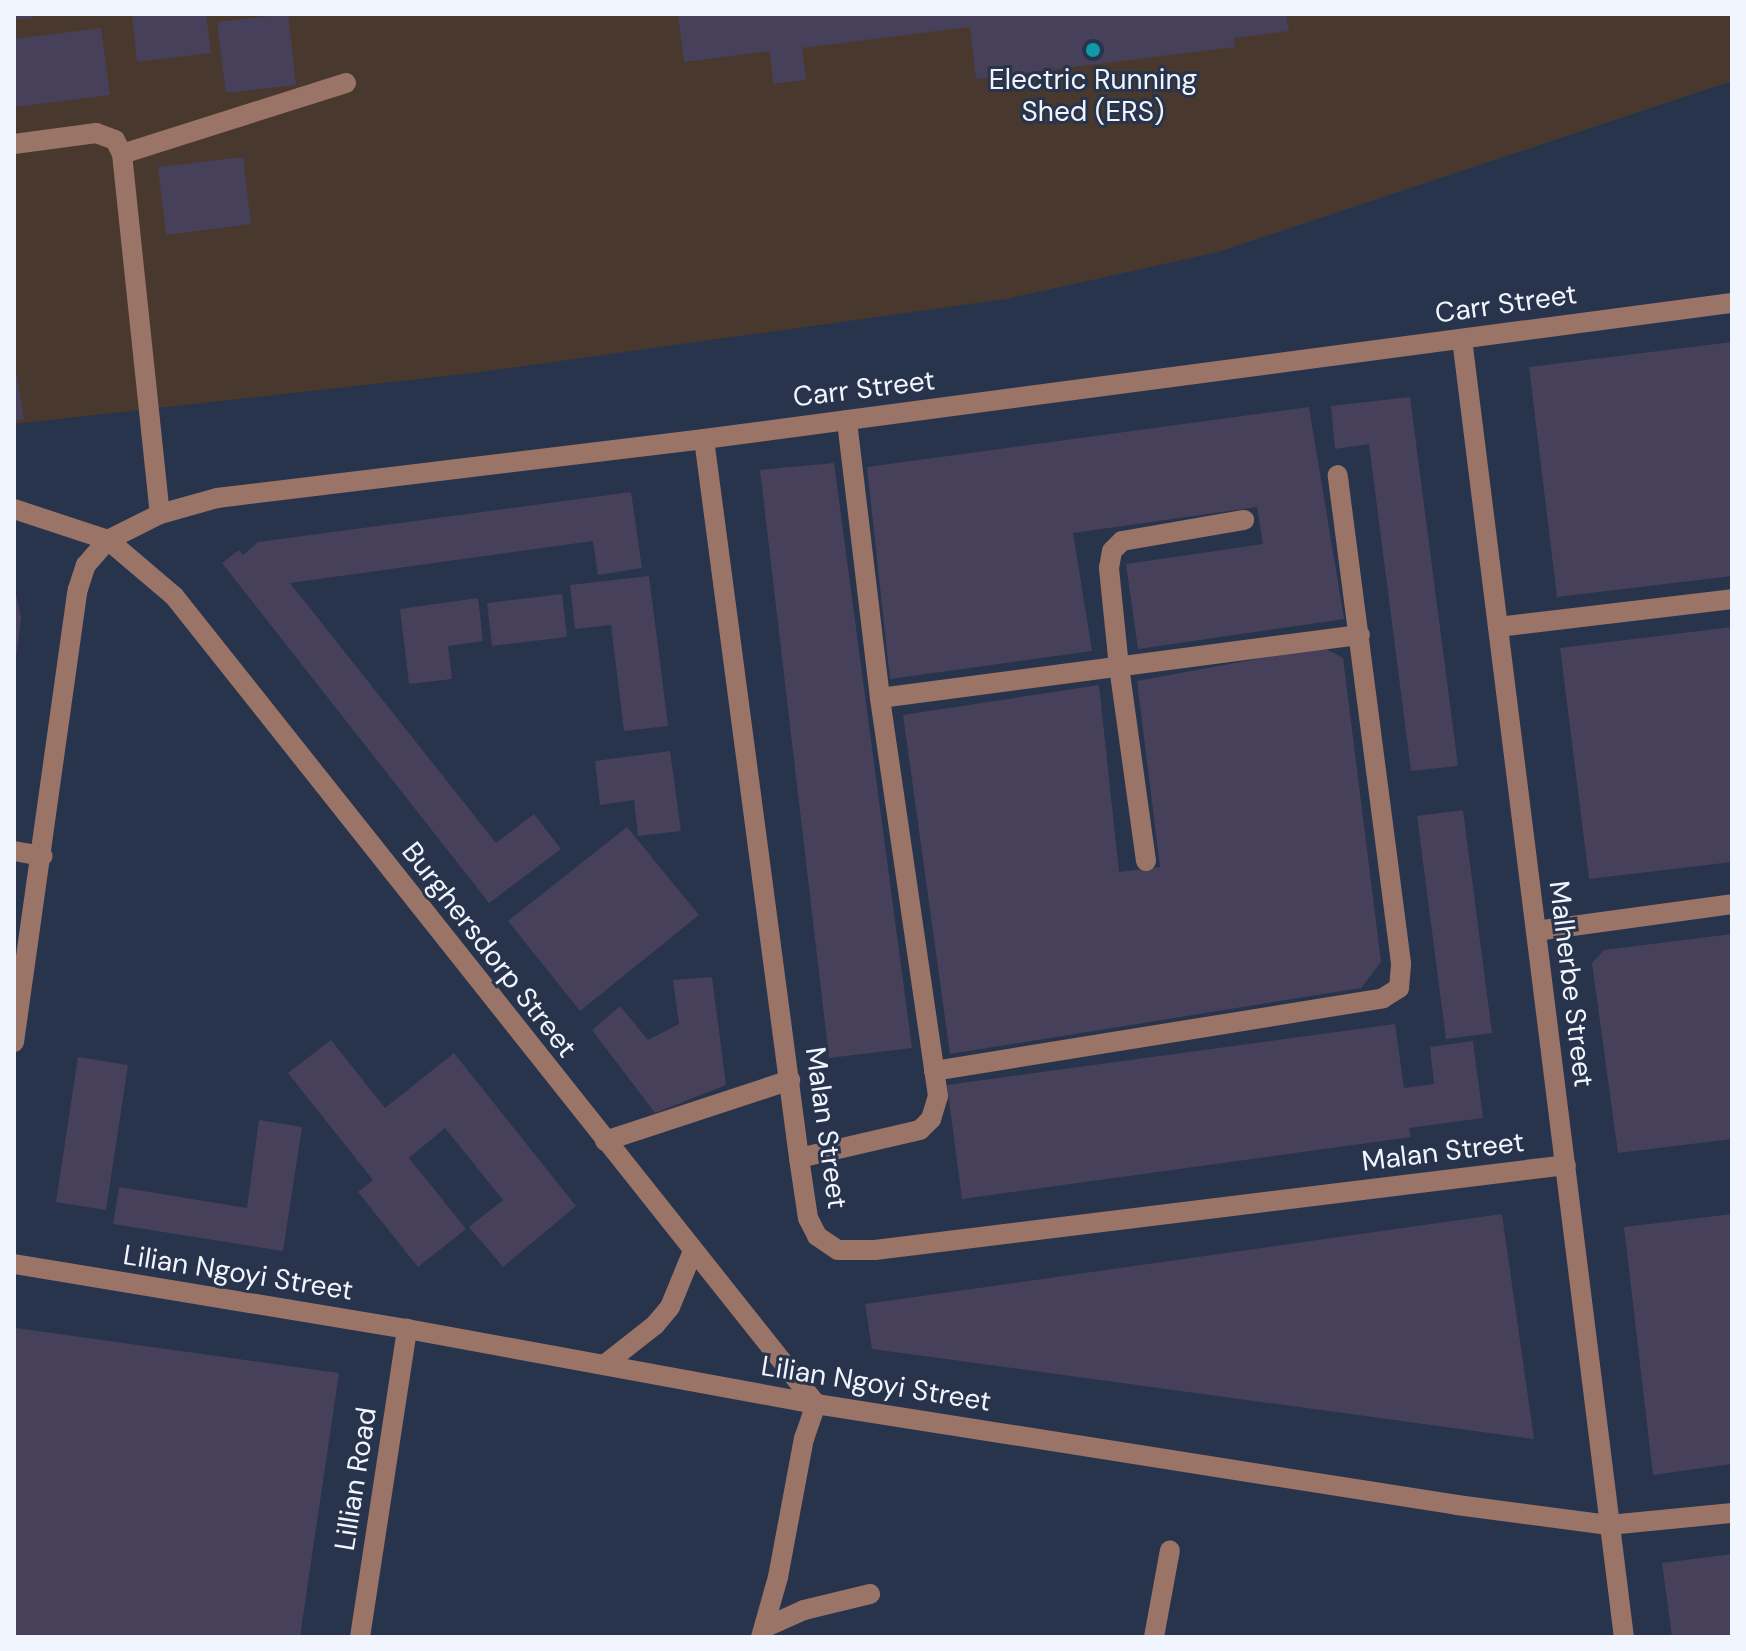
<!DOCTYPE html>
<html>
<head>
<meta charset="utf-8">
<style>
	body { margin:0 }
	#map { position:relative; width:1746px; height:1651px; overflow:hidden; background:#28344c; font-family:"DM Sans",sans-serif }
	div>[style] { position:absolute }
	.industrial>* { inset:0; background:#49382d }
	.building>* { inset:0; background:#46405a }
	.minor>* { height:20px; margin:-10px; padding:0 10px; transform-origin:10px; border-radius:10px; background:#9b7468 }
	.dots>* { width:22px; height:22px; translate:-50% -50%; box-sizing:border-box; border:4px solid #28344c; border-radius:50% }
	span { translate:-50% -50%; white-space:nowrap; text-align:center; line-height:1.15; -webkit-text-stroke:6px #28344c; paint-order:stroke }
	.poi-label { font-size:28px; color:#f0f5fe }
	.street-label { font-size:28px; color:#f0f5fe }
	.frame { position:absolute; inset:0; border:16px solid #f0f5fe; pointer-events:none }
</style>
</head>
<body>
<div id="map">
	<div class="industrial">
		<div style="clip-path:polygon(14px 14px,1732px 14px,1732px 81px,1218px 252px,1006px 299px,473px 373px,14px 424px)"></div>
	</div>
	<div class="building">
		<div style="clip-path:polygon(14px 14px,32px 14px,33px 18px,14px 20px)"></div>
		<div style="clip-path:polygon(132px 14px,206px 14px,211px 53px,137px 62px)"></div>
		<div style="clip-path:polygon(288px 14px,296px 85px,226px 93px,217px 22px)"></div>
		<div style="clip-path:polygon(678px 14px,1286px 14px,1289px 31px,1234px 38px,1235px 47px,976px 79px,970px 27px,802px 48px,806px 80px,773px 84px,770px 51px,684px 62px)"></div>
		<div style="clip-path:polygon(101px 28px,110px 95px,14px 107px,14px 39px)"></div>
		<div style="clip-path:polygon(243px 157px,251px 224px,166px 235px,158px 167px)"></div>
		<div style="clip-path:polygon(1732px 342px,1732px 576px,1557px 597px,1529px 367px)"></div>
		<div style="clip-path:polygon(14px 359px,24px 419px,14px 421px)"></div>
		<div style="clip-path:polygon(1410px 397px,1458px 766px,1411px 771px,1369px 444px,1335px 449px,1331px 406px)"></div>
		<div style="clip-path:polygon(1309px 407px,1344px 619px,1138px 649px,1126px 564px,1263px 544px,1257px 507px,1073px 533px,1092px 651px,890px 679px,867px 467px)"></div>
		<div style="clip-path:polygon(834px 463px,912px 1048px,829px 1058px,760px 470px)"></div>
		<div style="clip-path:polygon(631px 492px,642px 568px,598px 575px,593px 541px,290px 583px,496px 843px,534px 814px,561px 849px,489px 903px,222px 563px,239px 550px,243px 555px,258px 542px)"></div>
		<div style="clip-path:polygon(649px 576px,668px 726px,624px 731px,611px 625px,575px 629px,570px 585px)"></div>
		<div style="clip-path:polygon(15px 590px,21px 617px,16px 658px,14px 658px)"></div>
		<div style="clip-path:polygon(562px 594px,567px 637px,492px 646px,487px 603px)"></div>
		<div style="clip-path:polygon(478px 598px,483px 641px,448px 646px,452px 679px,409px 684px,400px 609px)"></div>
		<div style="clip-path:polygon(1732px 627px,1732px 862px,1589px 879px,1560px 648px)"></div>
		<div style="clip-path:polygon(1322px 647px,1343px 658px,1381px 962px,1361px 988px,950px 1054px,903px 715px,1099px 685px,1119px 872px,1160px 867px,1137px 681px)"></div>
		<div style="clip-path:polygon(670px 751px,681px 831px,638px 836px,634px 800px,600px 805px,595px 761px)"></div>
		<div style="clip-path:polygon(1463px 810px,1492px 1033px,1446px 1039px,1417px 816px)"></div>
		<div style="clip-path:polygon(627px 827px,699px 915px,580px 1011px,508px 921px)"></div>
		<div style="clip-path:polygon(1732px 934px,1732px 1139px,1618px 1153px,1592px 963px,1604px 950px)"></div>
		<div style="clip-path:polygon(712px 977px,726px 1085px,655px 1113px,592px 1030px,620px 1006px,648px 1040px,679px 1024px,673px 980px)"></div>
		<div style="clip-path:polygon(1395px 1024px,1404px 1088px,1434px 1084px,1430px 1047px,1473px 1041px,1483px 1118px,1409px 1128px,1411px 1137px,962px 1199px,947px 1085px)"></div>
		<div style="clip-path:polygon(331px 1040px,385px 1108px,454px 1053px,576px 1206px,503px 1267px,469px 1227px,503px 1200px,445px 1128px,409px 1158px,466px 1229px,418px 1267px,358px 1192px,373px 1180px,288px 1073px)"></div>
		<div style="clip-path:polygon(78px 1057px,128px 1065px,106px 1210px,56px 1202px)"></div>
		<div style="clip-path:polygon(259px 1120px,302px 1127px,283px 1251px,113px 1224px,119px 1187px,247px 1208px)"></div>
		<div style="clip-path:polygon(1502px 1214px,1534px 1439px,872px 1349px,865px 1304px)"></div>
		<div style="clip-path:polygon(1732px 1214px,1732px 1464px,1653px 1475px,1624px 1227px)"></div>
		<div style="clip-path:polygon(16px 1328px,339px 1373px,300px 1637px,14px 1637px)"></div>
		<div style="clip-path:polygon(1732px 1554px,1732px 1637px,1672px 1637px,1662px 1563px)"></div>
	</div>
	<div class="minor">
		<div style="left:14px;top:144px;width:83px;rotate:-7.6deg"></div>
		<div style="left:96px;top:133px;width:20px;rotate:20deg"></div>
		<div style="left:115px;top:140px;width:16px;rotate:63deg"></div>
		<div style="left:122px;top:154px;width:362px;rotate:84deg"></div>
		<div style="left:122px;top:154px;width:235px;rotate:-17.6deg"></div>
		<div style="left:1462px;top:339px;width:1308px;rotate:82.89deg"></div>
		<div style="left:704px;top:439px;width:725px;rotate:82.47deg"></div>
		<div style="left:799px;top:1158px;width:61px;rotate:81.5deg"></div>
		<div style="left:808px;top:1218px;width:20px;rotate:63deg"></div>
		<div style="left:817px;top:1236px;width:25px;rotate:34deg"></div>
		<div style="left:838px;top:1250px;width:37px"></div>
		<div style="left:875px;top:1250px;width:696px;rotate:-7.01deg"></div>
		<div style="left:14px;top:509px;width:99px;rotate:18.3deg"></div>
		<div style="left:108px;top:540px;width:87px;rotate:40.3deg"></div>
		<div style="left:174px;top:596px;width:1032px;rotate:51.53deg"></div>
		<div style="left:816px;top:1404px;width:36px;rotate:109deg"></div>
		<div style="left:804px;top:1438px;width:141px;rotate:100.6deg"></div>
		<div style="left:778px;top:1577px;width:62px;rotate:105.8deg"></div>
		<div style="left:1498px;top:627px;width:236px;rotate:-6.8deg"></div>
		<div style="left:880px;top:698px;width:484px;rotate:-7.5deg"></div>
		<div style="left:14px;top:851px;width:29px;rotate:10deg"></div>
		<div style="left:1146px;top:861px;width:196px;rotate:-97.9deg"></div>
		<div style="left:1119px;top:667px;width:100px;rotate:-95.8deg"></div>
		<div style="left:1109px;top:568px;width:17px;rotate:-80deg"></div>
		<div style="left:1112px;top:551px;width:14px;rotate:-45deg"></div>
		<div style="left:1122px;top:541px;width:124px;rotate:-9.8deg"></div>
		<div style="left:1536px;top:931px;width:198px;rotate:-7.8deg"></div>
		<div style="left:14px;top:1042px;width:457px;rotate:-82deg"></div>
		<div style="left:78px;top:589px;width:25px;rotate:-72deg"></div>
		<div style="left:86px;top:565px;width:33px;rotate:-49deg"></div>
		<div style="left:108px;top:540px;width:58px;rotate:-26.6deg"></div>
		<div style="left:160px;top:514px;width:59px;rotate:-15.7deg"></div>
		<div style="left:217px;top:498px;width:491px;rotate:-6.9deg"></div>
		<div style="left:704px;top:439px;width:1037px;rotate:-7.54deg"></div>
		<div style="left:934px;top:1071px;width:455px;rotate:-9.2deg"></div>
		<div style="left:1383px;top:998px;width:19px;rotate:-32deg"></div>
		<div style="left:1399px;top:988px;width:25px;rotate:-85deg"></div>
		<div style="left:1401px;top:963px;width:492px;rotate:-97.4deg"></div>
		<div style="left:605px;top:1141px;width:195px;rotate:-18.2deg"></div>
		<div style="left:799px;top:1158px;width:124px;rotate:-13deg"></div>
		<div style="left:920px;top:1130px;width:16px;rotate:-45deg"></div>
		<div style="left:931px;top:1119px;width:24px;rotate:-73deg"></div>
		<div style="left:938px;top:1096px;width:402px;rotate:-98.3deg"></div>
		<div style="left:880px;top:698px;width:280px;rotate:-96.8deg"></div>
		<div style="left:14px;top:1264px;width:398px;rotate:9.4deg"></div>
		<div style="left:407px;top:1329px;width:416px;rotate:10.4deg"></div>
		<div style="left:816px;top:1404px;width:649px;rotate:8.95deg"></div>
		<div style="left:1457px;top:1505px;width:153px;rotate:7.5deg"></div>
		<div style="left:1609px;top:1525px;width:124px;rotate:-5.6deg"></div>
		<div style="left:604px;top:1365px;width:65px;rotate:-38.1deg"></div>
		<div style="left:655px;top:1325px;width:23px;rotate:-50deg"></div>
		<div style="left:670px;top:1307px;width:61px;rotate:-67.7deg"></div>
		<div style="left:764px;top:1628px;width:44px;rotate:-24.2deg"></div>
		<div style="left:804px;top:1610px;width:68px;rotate:-13.6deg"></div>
		<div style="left:360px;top:1637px;width:312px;rotate:-81.3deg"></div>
		<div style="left:1154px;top:1637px;width:88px;rotate:-79.6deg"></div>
	</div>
	<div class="dots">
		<div style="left:1093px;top:50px;background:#0f9aa8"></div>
	</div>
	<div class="poi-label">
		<span style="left:1093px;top:96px">Electric Running<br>Shed (ERS)</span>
	</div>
	<div class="street-label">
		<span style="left:1506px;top:304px;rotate:-8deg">Carr Street</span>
		<span style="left:864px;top:389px;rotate:-7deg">Carr Street</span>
		<span style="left:489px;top:950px;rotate:52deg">Burghersdorp Street</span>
		<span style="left:1571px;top:984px;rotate:83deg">Malherbe Street</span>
		<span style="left:826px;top:1128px;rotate:82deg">Malan Street</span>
		<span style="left:1443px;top:1152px;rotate:-7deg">Malan Street</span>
		<span style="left:238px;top:1273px;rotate:9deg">Lilian Ngoyi Street</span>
		<span style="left:876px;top:1384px;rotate:9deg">Lilian Ngoyi Street</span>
		<span style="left:356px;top:1479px;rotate:-81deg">Lillian Road</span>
	</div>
	<div class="frame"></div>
</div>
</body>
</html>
